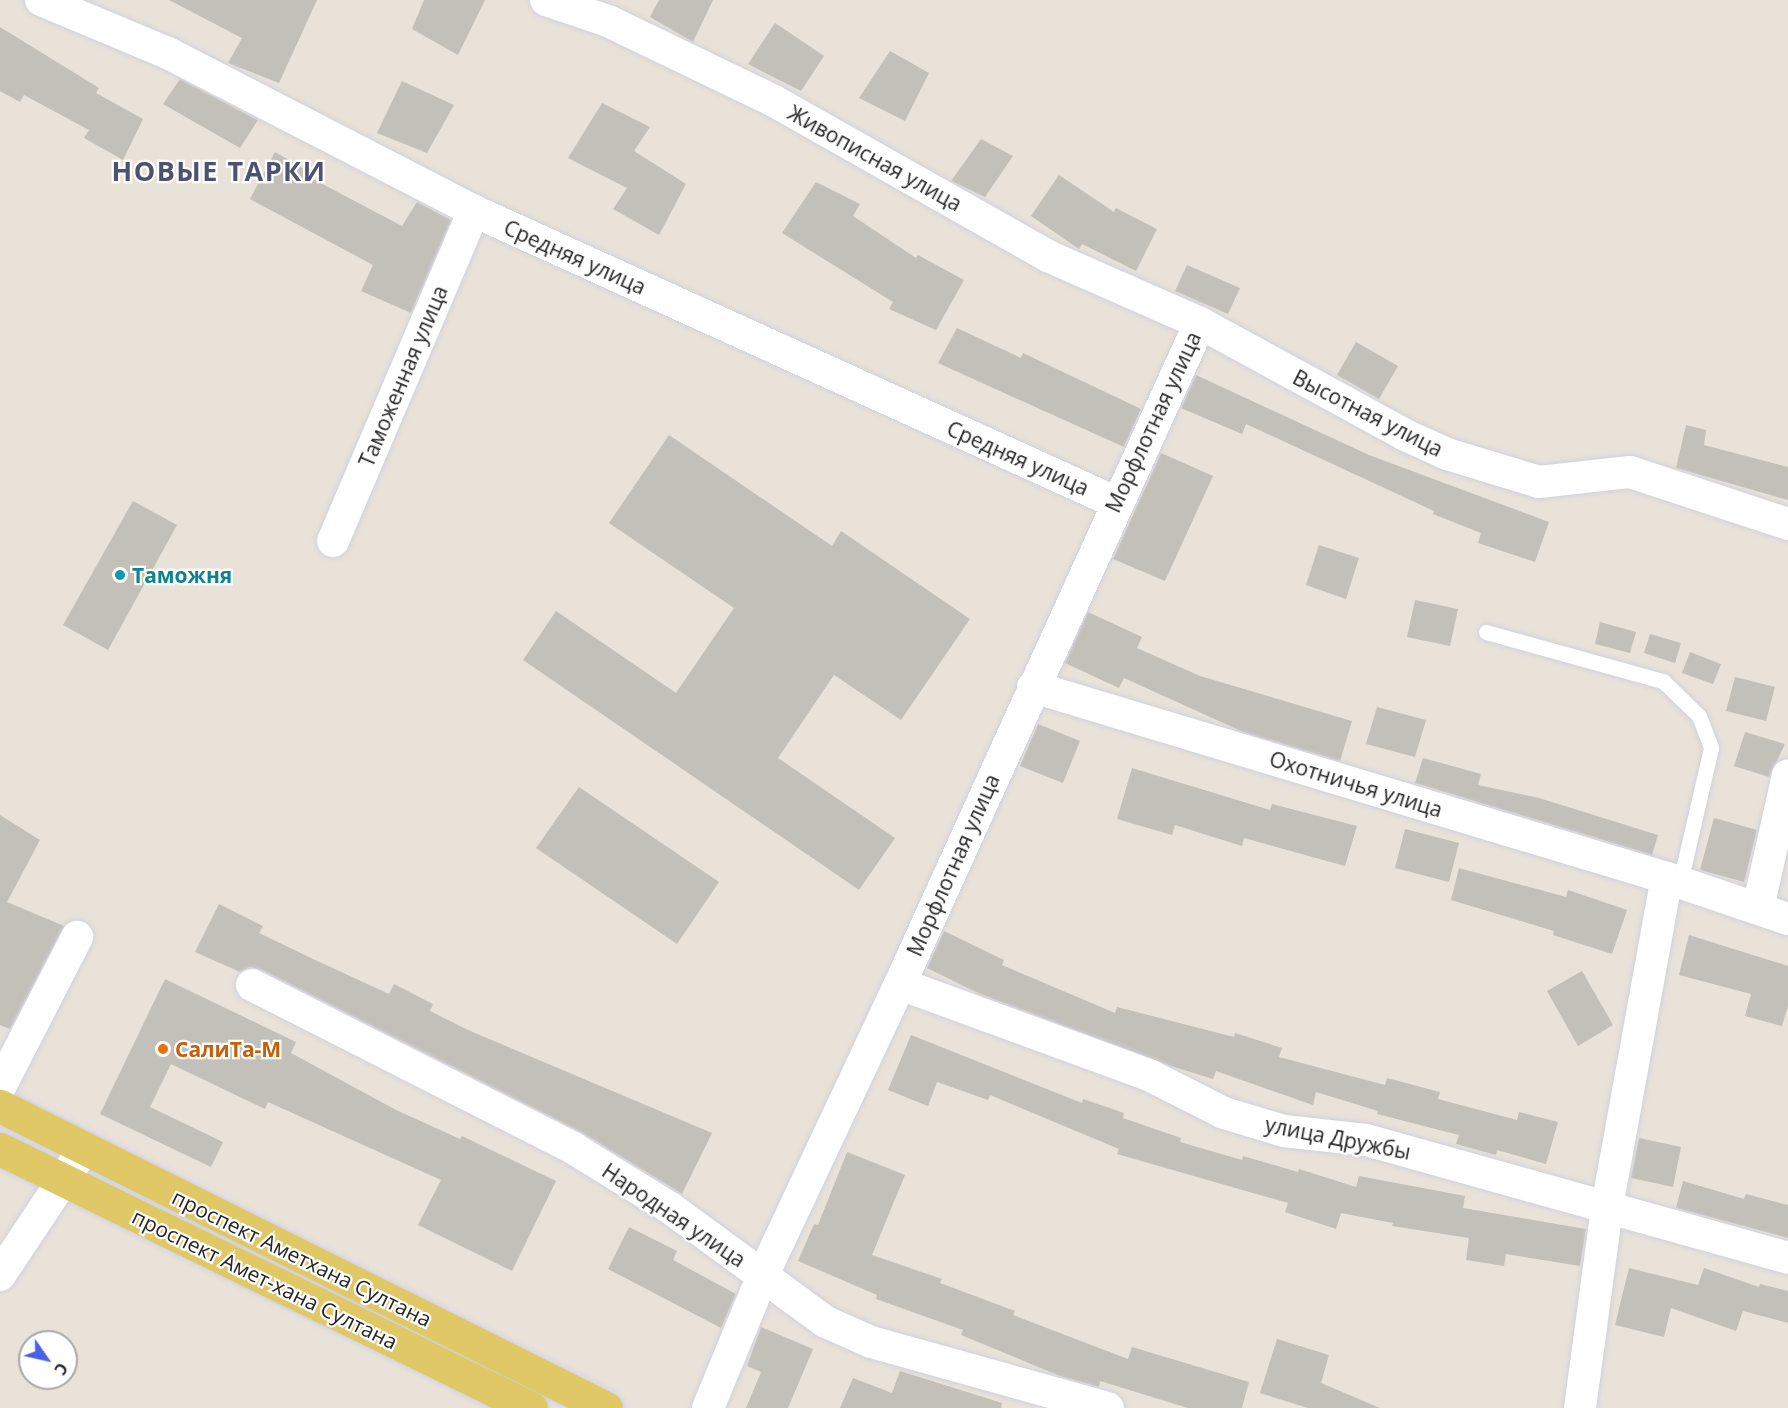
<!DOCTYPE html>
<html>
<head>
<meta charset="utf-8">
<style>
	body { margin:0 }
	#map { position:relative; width:1788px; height:1408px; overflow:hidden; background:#e8e2d9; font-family:"Open Sans",sans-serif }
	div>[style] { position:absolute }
	.building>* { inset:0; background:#c3bfb9 }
	.roads { filter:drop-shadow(0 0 2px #cfd1de) drop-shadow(0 0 2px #cfd1de) }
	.service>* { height:15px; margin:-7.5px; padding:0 7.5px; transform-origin:7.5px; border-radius:7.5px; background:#fff }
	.minor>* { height:32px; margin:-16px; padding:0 16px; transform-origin:16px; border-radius:16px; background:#fff }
	.primary>* { height:33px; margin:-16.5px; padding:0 16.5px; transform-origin:16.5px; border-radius:16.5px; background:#e0c866 }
	.dots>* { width:16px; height:16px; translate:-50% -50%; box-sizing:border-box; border:3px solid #fff; border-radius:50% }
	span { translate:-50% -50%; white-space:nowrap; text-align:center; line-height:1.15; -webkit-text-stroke:4.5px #fff; paint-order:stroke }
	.street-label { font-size:21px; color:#262626 }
	.culture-label { font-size:21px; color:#0d838f; font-weight:700 }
	.left { translate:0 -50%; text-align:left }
	.food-label { font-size:21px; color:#c56008; font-weight:700 }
	.district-label { font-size:27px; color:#4d5271; font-weight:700; letter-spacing:1.5px }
	.north { position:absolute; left:18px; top:1330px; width:60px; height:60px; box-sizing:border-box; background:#fff; border:2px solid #a8a8a8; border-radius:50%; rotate:124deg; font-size:16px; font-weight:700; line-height:24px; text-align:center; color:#262626 }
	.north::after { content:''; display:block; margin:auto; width:21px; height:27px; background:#4961e5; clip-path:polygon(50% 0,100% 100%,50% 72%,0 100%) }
</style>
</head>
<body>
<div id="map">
	<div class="building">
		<div style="clip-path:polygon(169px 0,317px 0,279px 83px,228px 63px,242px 38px)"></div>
		<div style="clip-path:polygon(424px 0,485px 0,458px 55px,412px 29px)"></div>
		<div style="clip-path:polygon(659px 0,713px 0,693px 42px,650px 17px)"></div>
		<div style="clip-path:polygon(775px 23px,824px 56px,801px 91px,748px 64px)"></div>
		<div style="clip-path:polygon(0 27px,99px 88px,96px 93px,143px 119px,123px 160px,84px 138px,89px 130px,24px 95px,20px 102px,0 91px)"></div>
		<div style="clip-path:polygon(890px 51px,929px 73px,905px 121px,859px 98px)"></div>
		<div style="clip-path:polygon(180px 79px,258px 120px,240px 148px,163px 104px)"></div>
		<div style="clip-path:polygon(402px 81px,454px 105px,427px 153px,377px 133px)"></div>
		<div style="clip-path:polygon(602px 103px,650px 127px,634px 151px,686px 184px,659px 235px,613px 209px,627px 188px,568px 158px)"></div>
		<div style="clip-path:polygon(981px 139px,1013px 156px,985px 197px,951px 181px)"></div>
		<div style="clip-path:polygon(275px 152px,313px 174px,311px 178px,402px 226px,417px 202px,451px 220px,411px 313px,361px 291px,373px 265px,250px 199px)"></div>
		<div style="clip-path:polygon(1059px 175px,1114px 212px,1116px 208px,1157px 229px,1136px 271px,1082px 244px,1079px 249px,1031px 216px)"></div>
		<div style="clip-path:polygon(816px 182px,860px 204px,853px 216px,916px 258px,918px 255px,964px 280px,936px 330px,889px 309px,893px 302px,782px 233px)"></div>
		<div style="clip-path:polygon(1187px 265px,1240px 288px,1228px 314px,1175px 291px)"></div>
		<div style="clip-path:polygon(957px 328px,1021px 358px,1023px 353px,1141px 409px,1124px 447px,938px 363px)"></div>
		<div style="clip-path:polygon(1356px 342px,1398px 366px,1379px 399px,1337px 375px)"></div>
		<div style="clip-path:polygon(1196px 375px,1369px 455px,1549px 522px,1535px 562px,1478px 543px,1481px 533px,1433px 514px,1434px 511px,1246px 424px,1242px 434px,1181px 408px)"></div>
		<div style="clip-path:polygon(1686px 425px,1706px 430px,1704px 445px,1788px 467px,1788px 500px,1676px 468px)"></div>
		<div style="clip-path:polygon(669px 435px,832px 546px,841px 531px,970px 619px,901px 720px,834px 675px,778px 758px,895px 838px,859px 890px,523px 660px,556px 611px,676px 693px,734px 608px,609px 523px)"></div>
		<div style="clip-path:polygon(1161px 453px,1213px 476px,1165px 581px,1113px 559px)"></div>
		<div style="clip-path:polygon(133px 501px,177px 525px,108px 650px,63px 625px)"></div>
		<div style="clip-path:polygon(1319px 545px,1359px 558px,1346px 599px,1306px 585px)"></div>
		<div style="clip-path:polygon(1415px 600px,1458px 609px,1450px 646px,1407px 637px)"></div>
		<div style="clip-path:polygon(1088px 612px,1142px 637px,1137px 648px,1200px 676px,1352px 721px,1340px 761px,1243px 732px,1124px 678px,1119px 688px,1065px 663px)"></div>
		<div style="clip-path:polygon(1600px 622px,1636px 632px,1630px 653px,1595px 644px)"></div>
		<div style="clip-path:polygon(1650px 634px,1681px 643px,1675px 663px,1644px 653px)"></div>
		<div style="clip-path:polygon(1690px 652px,1721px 664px,1713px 684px,1682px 673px)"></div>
		<div style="clip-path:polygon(1735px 677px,1775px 687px,1766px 721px,1726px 711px)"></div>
		<div style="clip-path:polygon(1377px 707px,1426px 720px,1415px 757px,1366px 744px)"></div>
		<div style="clip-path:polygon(1038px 724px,1080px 741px,1063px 783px,1020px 766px)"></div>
		<div style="clip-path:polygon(1745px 732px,1785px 744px,1769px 777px,1734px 766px)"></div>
		<div style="clip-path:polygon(1423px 758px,1481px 774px,1478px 785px,1539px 798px,1658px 835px,1652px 855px,1415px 783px)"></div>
		<div style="clip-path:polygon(1132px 768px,1270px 810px,1272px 804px,1357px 826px,1345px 866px,1244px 838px,1242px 846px,1175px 825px,1172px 835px,1117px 819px)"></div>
		<div style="clip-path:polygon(579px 787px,719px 882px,677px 944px,536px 848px)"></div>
		<div style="clip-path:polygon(0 815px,40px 840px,7px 902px,64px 926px,10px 1029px,0 1025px)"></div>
		<div style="clip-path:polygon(1714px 818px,1757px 830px,1744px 882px,1700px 870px)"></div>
		<div style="clip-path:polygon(1405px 829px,1459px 843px,1449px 882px,1395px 868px)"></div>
		<div style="clip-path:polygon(1459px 868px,1566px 897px,1568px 890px,1627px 910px,1612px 954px,1553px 935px,1554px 931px,1451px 900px)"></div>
		<div style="clip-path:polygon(219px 904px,263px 926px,259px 933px,313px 959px,389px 994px,394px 984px,433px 1004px,430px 1011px,468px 1030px,712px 1133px,682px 1194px,581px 1132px,260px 969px,250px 967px,240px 972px,195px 952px)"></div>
		<div style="clip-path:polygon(944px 931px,1004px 960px,1002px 965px,1115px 1013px,1117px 1007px,1234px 1037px,1235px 1033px,1282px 1048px,1279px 1057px,1385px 1085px,1387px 1078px,1440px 1092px,1438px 1099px,1517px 1120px,1519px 1112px,1558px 1122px,1546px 1164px,1497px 1150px,1496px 1155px,1456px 1144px,1459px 1135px,1377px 1114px,1378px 1111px,1316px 1092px,1313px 1105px,1216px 1071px,1213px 1079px,1171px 1066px,980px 994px,927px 968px)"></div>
		<div style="clip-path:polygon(1689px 935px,1788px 966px,1788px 1006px,1782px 1026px,1745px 1016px,1751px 994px,1679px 975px)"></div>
		<div style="clip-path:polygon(1582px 971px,1613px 1025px,1578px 1046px,1547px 991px)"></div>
		<div style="clip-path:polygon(165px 979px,296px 1042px,291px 1053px,396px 1110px,460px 1139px,462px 1136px,556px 1181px,512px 1271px,418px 1225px,441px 1180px,268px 1102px,265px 1109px,171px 1064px,150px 1107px,223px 1142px,211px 1167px,100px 1114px)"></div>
		<div style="clip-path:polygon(911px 1035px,1082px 1103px,1083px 1099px,1124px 1113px,1123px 1118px,1181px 1138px,1180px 1142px,1242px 1160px,1243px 1156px,1298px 1172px,1299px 1169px,1356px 1187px,1359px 1176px,1465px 1196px,1463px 1208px,1586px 1229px,1580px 1266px,1506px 1254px,1504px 1266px,1466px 1260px,1469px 1238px,1392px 1226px,1393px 1223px,1341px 1213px,1336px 1229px,1285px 1212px,1288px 1203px,1117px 1154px,1119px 1149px,990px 1095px,988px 1100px,937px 1082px,928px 1106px,888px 1090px)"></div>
		<div style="clip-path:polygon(1639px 1138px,1681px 1147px,1673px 1187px,1631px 1178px)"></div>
		<div style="clip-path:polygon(847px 1152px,905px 1175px,872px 1255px,942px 1279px,940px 1283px,1015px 1311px,1013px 1315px,1128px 1359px,1132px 1347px,1249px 1382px,1242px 1408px,1188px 1408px,1100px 1381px,1099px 1387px,1060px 1376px,961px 1335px,963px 1330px,876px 1299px,877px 1295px,798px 1261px,814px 1224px,818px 1225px)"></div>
		<div style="clip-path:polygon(1683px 1181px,1744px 1199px,1746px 1194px,1788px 1205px,1788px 1238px,1676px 1208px)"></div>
		<div style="clip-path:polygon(629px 1227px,677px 1251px,673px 1260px,736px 1294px,721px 1328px,608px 1269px)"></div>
		<div style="clip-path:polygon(1629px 1268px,1698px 1285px,1704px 1268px,1759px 1287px,1760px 1284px,1788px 1291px,1788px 1323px,1743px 1311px,1736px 1331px,1671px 1308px,1664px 1337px,1615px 1325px)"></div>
		<div style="clip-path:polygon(761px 1327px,813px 1349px,788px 1408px,746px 1408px,761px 1372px,747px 1366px)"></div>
		<div style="clip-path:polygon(1277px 1339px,1329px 1355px,1321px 1383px,1380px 1408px,1308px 1408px,1260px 1393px)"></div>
		<div style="clip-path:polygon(900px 1371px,1002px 1403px,1001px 1408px,840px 1408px,853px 1378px,892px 1393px)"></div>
	</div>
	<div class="roads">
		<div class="service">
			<div style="left:1486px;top:632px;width:184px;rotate:15.5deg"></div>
			<div style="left:1663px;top:681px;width:50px;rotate:44.2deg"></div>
			<div style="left:1699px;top:716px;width:34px;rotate:69deg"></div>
			<div style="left:1711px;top:748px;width:138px;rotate:103deg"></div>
		</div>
		<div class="minor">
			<div style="left:41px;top:0;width:138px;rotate:22.7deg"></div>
			<div style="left:168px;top:53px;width:344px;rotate:27.3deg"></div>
			<div style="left:474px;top:211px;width:704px;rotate:24.42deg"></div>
			<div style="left:546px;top:0;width:65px;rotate:18.7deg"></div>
			<div style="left:608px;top:21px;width:184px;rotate:25.7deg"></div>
			<div style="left:774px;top:101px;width:315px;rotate:29.5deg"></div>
			<div style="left:1048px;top:256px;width:166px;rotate:23.8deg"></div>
			<div style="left:1200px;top:323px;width:234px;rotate:28.6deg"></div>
			<div style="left:1405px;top:435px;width:46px;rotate:24.3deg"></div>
			<div style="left:1447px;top:454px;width:96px;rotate:16.9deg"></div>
			<div style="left:1539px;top:482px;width:92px;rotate:-6.3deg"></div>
			<div style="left:1630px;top:472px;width:166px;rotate:18.2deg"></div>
			<div style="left:333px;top:541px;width:359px;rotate:-66.9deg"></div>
			<div style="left:1033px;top:687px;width:662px;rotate:16.77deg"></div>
			<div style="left:1667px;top:878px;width:128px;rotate:18.7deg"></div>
			<div style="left:1758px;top:908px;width:136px;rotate:-77.3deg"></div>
			<div style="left:900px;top:984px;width:265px;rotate:20.1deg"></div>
			<div style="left:1149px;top:1075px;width:84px;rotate:26.9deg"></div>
			<div style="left:1224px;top:1113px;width:63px;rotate:16.7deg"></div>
			<div style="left:1284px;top:1131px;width:82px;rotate:6.3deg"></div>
			<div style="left:1366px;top:1140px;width:438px;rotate:15.6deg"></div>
			<div style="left:252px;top:985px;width:360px;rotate:26.9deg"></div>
			<div style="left:573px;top:1148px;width:114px;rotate:31.7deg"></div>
			<div style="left:670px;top:1208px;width:193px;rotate:36.2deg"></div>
			<div style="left:826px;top:1322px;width:49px;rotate:24deg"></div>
			<div style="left:871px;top:1342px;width:246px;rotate:15.6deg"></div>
			<div style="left:0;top:1087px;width:169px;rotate:-62.8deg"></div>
			<div style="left:0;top:1275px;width:150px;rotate:-56.4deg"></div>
			<div style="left:708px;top:1408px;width:144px;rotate:-67.5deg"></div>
			<div style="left:763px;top:1275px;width:322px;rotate:-64.8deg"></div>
			<div style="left:900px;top:984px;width:726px;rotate:-65.59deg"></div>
			<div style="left:1580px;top:1408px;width:203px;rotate:-82.3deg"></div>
			<div style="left:1607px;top:1207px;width:334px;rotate:-79.7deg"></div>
		</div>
		<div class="primary">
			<div style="left:0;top:1106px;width:677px;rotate:26.49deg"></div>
			<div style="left:0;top:1149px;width:591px;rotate:26deg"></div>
		</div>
	</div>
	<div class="dots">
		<div style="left:120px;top:575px;background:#0f9aa8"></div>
		<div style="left:163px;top:1049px;background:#e8710a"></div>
	</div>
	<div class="street-label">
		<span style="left:875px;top:158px;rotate:29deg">Живописная улица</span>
		<span style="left:575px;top:257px;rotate:24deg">Средняя улица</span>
		<span style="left:403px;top:376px;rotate:-67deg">Таможенная улица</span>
		<span style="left:1368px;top:413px;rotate:27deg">Высотная улица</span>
		<span style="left:1153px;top:422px;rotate:-65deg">Морфлотная улица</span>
		<span style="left:1018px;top:458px;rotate:24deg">Средняя улица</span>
		<span style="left:1356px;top:784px;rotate:17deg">Охотничья улица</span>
		<span style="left:953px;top:865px;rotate:-66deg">Морфлотная улица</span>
		<span style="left:1338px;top:1138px;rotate:11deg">улица Дружбы</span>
		<span style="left:674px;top:1215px;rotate:34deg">Народная улица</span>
		<span style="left:302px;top:1258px;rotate:26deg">проспект Аметхана Султана</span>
		<span style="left:265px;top:1279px;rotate:26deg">проспект Амет-хана Султана</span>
	</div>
	<div class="culture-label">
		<span class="left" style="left:132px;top:575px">Таможня</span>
	</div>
	<div class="food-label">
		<span class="left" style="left:175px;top:1049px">СалиТа-М</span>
	</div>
	<div class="district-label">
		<span style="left:219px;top:171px">НОВЫЕ ТАРКИ</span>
	</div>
	<div class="north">С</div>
</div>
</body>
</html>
